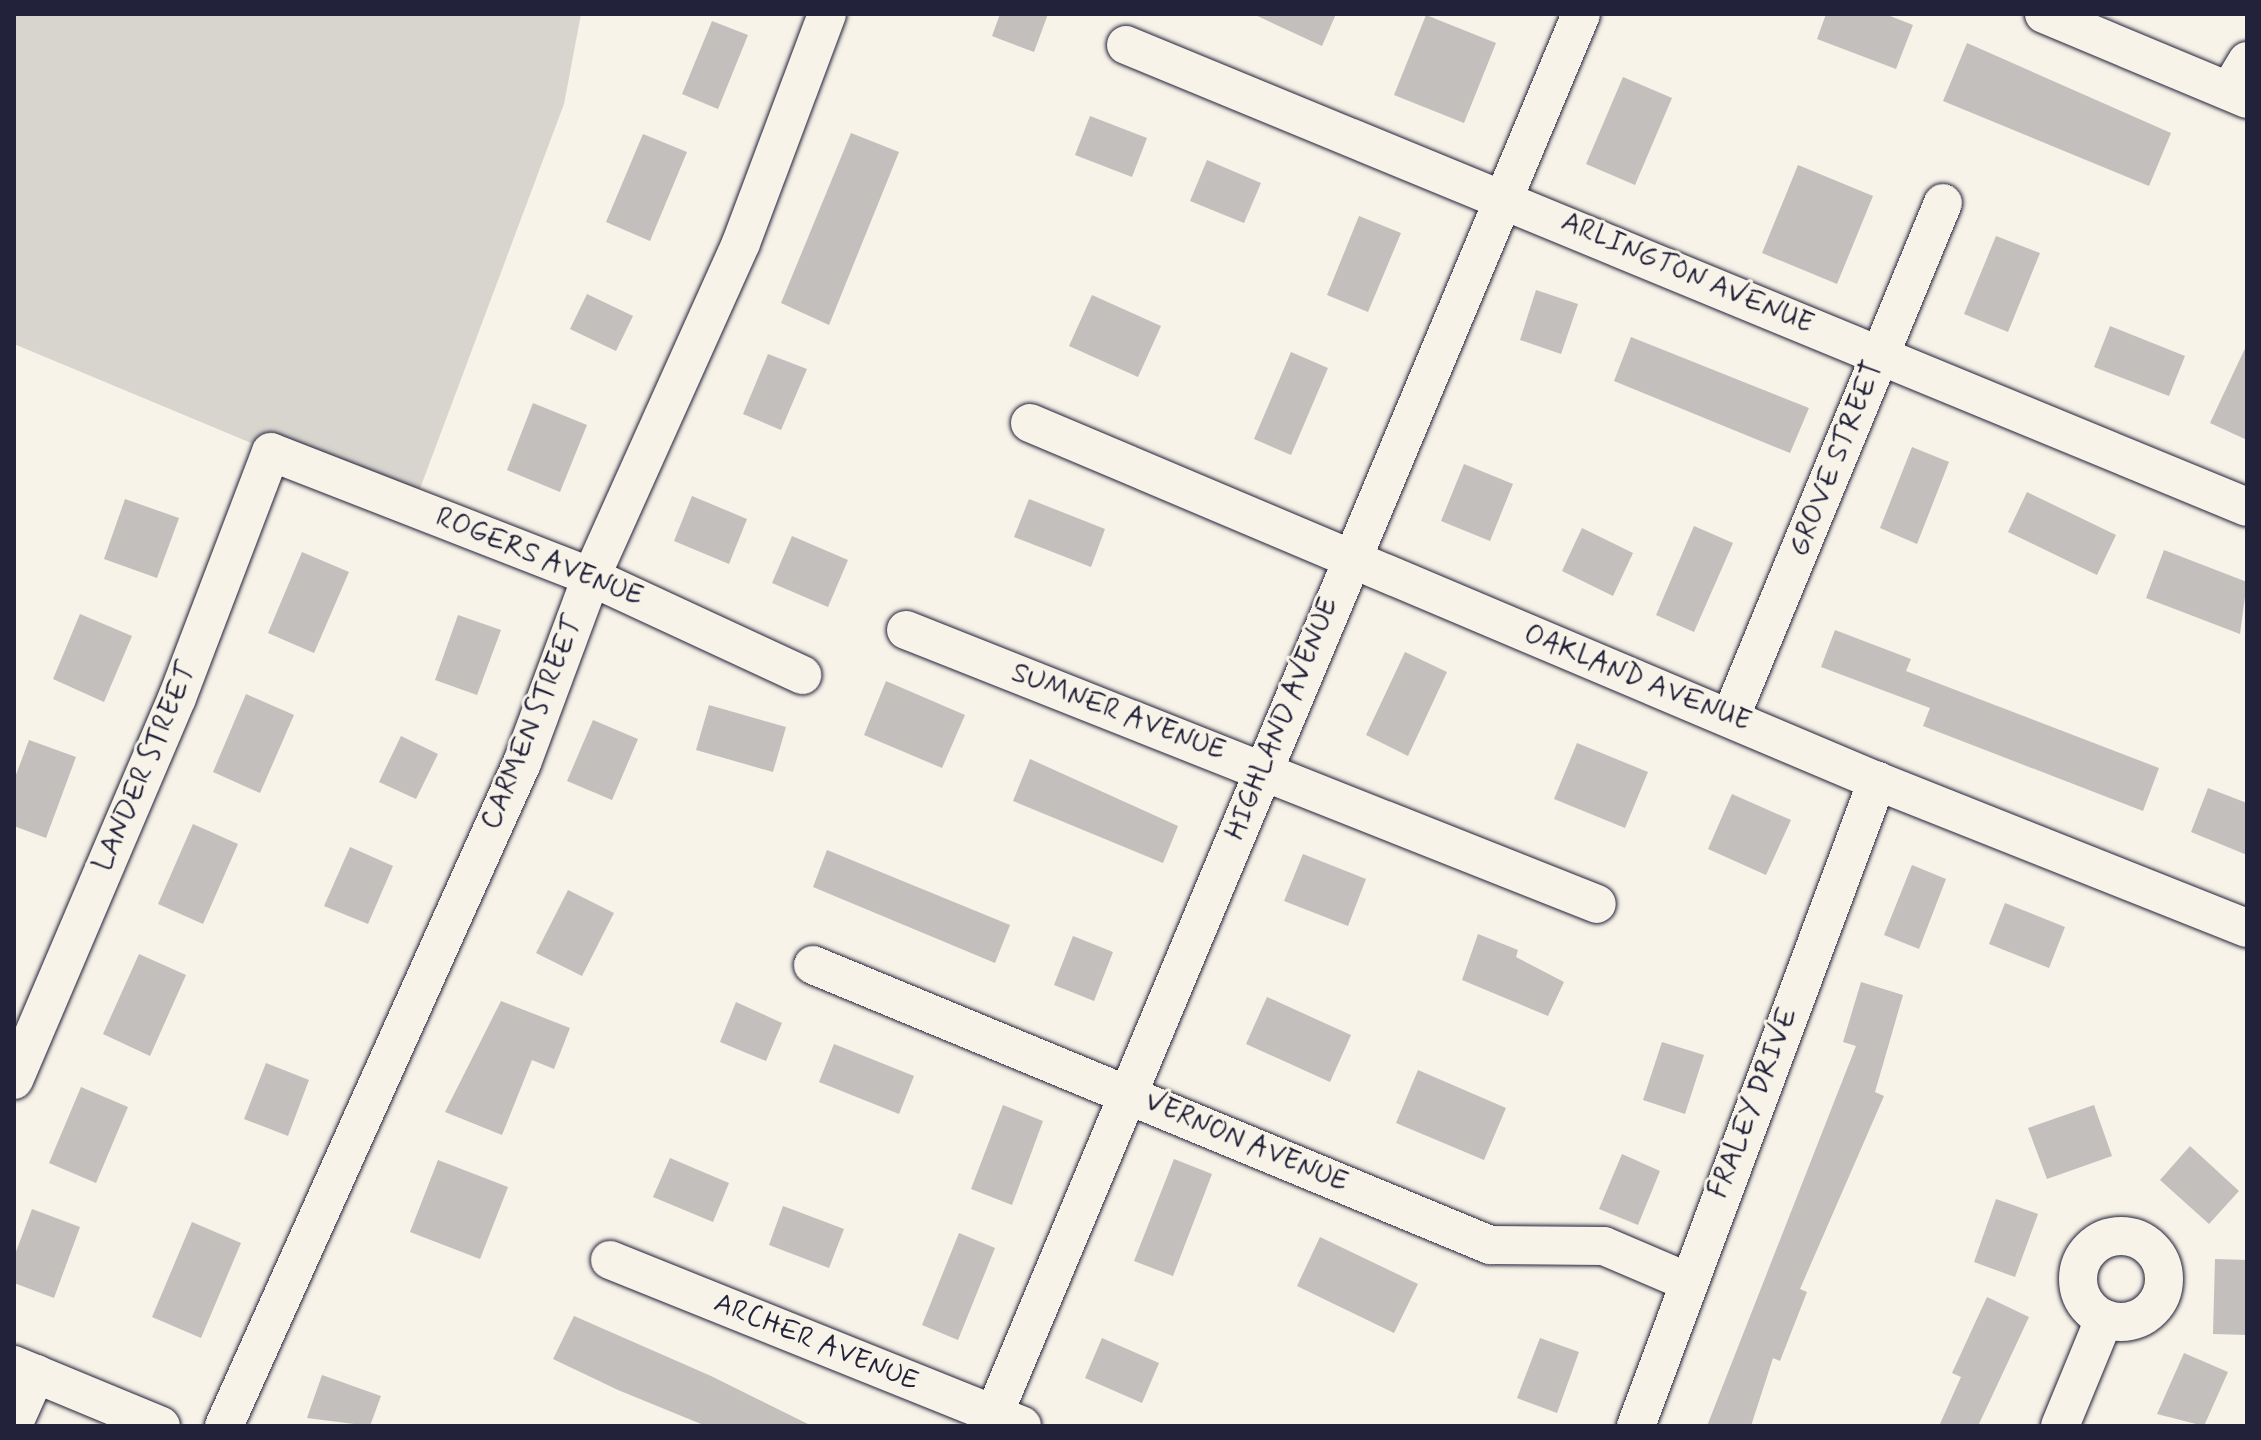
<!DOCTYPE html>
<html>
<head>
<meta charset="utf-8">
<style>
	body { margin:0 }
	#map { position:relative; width:2261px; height:1440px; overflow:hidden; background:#f7f3e8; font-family:Mynerve,sans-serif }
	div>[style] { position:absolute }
	.green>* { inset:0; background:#d8d5cf }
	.building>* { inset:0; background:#c2bfbd }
	.roads { filter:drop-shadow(0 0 2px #22223b) drop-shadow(0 0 2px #22223b) }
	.minor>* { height:38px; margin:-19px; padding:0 19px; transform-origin:19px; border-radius:19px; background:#f7f3e8 }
	.minor>.ring { margin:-19px; padding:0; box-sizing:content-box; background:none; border:38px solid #f7f3e8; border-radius:50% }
	span { translate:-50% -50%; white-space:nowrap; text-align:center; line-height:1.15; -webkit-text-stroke:6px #f7f3e8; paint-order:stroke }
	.street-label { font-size:28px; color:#22223b }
	.frame { position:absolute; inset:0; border:16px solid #22223b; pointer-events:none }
</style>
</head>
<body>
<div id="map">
	<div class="green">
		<div style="clip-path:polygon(14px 14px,581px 14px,564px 104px,412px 510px,14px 344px)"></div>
	</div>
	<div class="building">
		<div style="clip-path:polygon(1000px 14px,1048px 14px,1034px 52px,992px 36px)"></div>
		<div style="clip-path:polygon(1253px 14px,1336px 14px,1322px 46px)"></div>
		<div style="clip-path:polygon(1826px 14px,1885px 14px,1913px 25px,1896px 69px,1817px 39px)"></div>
		<div style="clip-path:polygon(1426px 15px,1496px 43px,1464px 123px,1394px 95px)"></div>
		<div style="clip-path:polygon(712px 21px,748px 35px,718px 109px,682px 94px)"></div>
		<div style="clip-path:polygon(1967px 43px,2171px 133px,2149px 186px,1943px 101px)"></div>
		<div style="clip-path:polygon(1623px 77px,1672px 98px,1635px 185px,1586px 164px)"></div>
		<div style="clip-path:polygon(1090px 116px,1147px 138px,1132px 177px,1075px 155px)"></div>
		<div style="clip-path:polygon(851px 133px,899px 152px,829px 325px,781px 303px)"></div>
		<div style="clip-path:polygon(643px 134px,687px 152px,650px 241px,606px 222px)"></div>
		<div style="clip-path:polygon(1207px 160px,1261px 183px,1244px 223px,1190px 201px)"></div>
		<div style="clip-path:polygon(1798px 165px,1873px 196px,1837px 284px,1762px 253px)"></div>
		<div style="clip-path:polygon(1359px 216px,1401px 233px,1368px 312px,1327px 295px)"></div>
		<div style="clip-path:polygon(1996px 236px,2040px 253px,2008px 332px,1964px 314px)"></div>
		<div style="clip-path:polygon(1536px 290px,1578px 304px,1561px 354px,1520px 340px)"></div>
		<div style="clip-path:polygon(587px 294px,633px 316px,616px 351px,570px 329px)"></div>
		<div style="clip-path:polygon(1092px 295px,1161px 326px,1138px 377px,1069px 346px)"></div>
		<div style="clip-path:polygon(2110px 326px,2185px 356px,2169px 396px,2094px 367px)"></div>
		<div style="clip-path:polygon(1631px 337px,1809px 408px,1790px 453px,1614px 381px)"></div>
		<div style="clip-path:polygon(2247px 344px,2247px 440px,2210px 423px)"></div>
		<div style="clip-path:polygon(1291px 352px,1328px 368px,1291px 455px,1254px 439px)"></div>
		<div style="clip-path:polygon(768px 354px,807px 369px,781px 430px,743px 414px)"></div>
		<div style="clip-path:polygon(533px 403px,587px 425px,560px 492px,507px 470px)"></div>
		<div style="clip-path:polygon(1912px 447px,1949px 462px,1917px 544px,1880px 528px)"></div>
		<div style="clip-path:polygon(1464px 464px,1513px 484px,1490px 541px,1441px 521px)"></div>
		<div style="clip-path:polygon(2027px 492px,2116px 535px,2097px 575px,2008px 532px)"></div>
		<div style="clip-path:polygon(692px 496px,747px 519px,729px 564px,674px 541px)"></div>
		<div style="clip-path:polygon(125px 499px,179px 518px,157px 578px,104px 559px)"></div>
		<div style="clip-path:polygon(1029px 499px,1105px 529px,1091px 567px,1014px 537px)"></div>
		<div style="clip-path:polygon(1694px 526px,1733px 543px,1694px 632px,1656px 615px)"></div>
		<div style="clip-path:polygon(1582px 528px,1633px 553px,1613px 596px,1562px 571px)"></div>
		<div style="clip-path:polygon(792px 536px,848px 560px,828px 607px,772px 583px)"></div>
		<div style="clip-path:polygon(2164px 550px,2247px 582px,2240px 634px,2146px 598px)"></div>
		<div style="clip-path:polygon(302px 552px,349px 572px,314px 653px,268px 633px)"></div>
		<div style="clip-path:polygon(80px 614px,132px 636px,104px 702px,53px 679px)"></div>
		<div style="clip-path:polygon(458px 615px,501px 630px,477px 695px,435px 680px)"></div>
		<div style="clip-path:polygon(1835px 630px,1911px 659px,1906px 671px,2159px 768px,2143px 811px,1923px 726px,1930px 708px,1821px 667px)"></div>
		<div style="clip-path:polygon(1405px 652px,1447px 672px,1408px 756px,1366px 735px)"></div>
		<div style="clip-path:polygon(886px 681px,965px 715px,942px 768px,864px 735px)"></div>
		<div style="clip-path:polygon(246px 694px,294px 715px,260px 793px,213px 772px)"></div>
		<div style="clip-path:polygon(709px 705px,786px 727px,773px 772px,696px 750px)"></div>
		<div style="clip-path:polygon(593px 720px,638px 739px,612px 800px,567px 781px)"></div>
		<div style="clip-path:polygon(401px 736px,438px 754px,416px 799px,379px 782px)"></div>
		<div style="clip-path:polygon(29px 740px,76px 757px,46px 838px,14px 826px,14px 780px)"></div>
		<div style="clip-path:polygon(1577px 743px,1648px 772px,1625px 828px,1554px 799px)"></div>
		<div style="clip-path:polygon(1030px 759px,1178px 826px,1163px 863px,1013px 801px)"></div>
		<div style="clip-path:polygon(2208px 788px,2247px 803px,2247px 855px,2191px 832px)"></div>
		<div style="clip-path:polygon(1732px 794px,1791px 820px,1766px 875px,1708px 849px)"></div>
		<div style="clip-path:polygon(193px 824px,238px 844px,203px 924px,158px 904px)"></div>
		<div style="clip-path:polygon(350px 847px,393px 866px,368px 924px,324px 906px)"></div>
		<div style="clip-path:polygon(827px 850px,1010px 925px,995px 963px,813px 887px)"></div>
		<div style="clip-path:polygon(1303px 854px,1366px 879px,1348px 926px,1284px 901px)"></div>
		<div style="clip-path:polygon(1912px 865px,1946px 879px,1919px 949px,1884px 935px)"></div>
		<div style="clip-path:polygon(568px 890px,614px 913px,582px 976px,536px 953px)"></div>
		<div style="clip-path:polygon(2005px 903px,2065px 927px,2049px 968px,1989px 944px)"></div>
		<div style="clip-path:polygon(1478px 934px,1518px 950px,1516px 957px,1564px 982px,1548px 1016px,1462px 980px)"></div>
		<div style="clip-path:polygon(1073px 936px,1113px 952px,1094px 1001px,1054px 985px)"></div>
		<div style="clip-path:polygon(139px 954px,186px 975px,150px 1056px,103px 1034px)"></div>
		<div style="clip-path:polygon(1861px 982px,1903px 995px,1875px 1092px,1884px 1096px,1800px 1289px,1807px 1292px,1780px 1361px,1773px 1358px,1751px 1426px,1707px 1426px,1856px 1046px,1843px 1042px)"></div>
		<div style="clip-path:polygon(1267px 997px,1351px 1035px,1330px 1082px,1246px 1044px)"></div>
		<div style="clip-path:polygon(501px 1001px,570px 1028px,554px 1069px,532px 1060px,502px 1135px,445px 1112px)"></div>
		<div style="clip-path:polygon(736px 1002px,782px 1023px,766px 1061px,720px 1042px)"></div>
		<div style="clip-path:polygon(1662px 1042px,1704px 1055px,1685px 1114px,1643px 1100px)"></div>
		<div style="clip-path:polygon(834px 1044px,914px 1076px,899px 1114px,819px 1082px)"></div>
		<div style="clip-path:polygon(266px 1063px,309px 1080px,288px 1136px,244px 1119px)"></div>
		<div style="clip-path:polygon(1418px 1070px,1506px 1108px,1484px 1160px,1396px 1123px)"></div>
		<div style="clip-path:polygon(81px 1087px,128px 1107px,96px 1183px,49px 1163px)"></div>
		<div style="clip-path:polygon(1003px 1105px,1043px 1121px,1012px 1205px,971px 1189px)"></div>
		<div style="clip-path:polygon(2094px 1105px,2112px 1156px,2047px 1179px,2028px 1128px)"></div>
		<div style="clip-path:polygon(2190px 1146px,2239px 1191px,2209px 1224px,2160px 1180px)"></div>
		<div style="clip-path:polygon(1622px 1154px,1660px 1171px,1638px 1225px,1599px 1209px)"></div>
		<div style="clip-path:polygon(670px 1158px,729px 1183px,713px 1222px,653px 1197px)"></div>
		<div style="clip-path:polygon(1174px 1159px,1212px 1174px,1173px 1276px,1134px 1261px)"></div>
		<div style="clip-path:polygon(438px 1160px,508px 1187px,480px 1259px,410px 1232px)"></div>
		<div style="clip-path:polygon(1996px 1199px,2038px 1214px,2015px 1277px,1974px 1262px)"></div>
		<div style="clip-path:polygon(783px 1206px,844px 1229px,829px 1268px,769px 1245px)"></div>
		<div style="clip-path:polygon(32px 1209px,80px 1227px,54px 1298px,14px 1283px,14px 1257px)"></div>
		<div style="clip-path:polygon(192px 1222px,241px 1243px,201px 1338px,152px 1317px)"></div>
		<div style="clip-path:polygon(959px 1233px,995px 1248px,958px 1340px,922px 1325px)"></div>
		<div style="clip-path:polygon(1320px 1237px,1418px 1284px,1394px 1333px,1297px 1286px)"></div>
		<div style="clip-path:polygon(2215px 1259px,2247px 1260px,2247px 1335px,2213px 1334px)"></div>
		<div style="clip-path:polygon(1987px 1297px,2029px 1317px,1978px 1426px,1939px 1426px,1961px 1377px,1952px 1373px)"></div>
		<div style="clip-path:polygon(574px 1316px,711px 1376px,812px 1426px,706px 1426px,618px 1390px,553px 1359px)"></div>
		<div style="clip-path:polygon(1102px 1338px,1159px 1363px,1142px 1403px,1085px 1378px)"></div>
		<div style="clip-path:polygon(1540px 1338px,1579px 1352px,1557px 1413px,1517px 1398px)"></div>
		<div style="clip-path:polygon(2184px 1353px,2228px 1372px,2204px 1426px,2157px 1414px)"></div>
		<div style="clip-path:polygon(322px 1375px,381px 1396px,370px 1426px,307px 1418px)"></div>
	</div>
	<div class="roads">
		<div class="minor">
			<div style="left:2044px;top:14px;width:220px;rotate:22.7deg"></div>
			<div style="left:1126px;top:45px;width:1212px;rotate:22.4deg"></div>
			<div style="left:2229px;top:91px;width:35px;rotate:-59deg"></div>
			<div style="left:1030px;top:423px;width:920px;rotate:22.91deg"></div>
			<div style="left:1877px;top:781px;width:398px;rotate:21.7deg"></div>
			<div style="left:906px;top:630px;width:743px;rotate:21.63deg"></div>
			<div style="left:1731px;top:716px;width:555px;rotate:-67.55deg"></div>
			<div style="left:813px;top:965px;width:733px;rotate:22.47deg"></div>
			<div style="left:1490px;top:1245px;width:114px;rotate:0.5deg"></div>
			<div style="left:1604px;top:1246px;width:89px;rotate:23.1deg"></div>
			<div style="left:14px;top:1080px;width:415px;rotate:-66.9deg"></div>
			<div style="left:177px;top:698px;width:263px;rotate:-69.1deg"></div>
			<div style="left:271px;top:452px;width:344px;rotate:21.3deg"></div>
			<div style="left:591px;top:577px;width:233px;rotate:24.9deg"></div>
			<div class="ring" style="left:2078px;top:1236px;width:48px;height:48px"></div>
			<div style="left:610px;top:1260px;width:444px;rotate:21.9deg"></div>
			<div style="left:14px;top:1365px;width:159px;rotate:22.5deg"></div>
			<div style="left:14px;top:1423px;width:54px;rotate:-65.8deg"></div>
			<div style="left:224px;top:1426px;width:727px;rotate:-65.8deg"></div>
			<div style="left:522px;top:763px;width:198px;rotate:-69.6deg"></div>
			<div style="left:591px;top:577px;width:366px;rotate:-65.8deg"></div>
			<div style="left:741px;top:243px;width:245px;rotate:-69.4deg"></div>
			<div style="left:989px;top:1426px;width:1531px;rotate:-67.25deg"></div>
			<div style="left:1636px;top:1426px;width:689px;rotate:-69.51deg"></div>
			<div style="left:2060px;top:1426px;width:116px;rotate:-67.6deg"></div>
		</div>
	</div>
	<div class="street-label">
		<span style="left:1687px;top:274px;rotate:23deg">ARLINGTON AVENUE</span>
		<span style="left:1837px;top:459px;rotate:-68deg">GROVE STREET</span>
		<span style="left:539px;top:558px;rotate:22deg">ROGERS AVENUE</span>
		<span style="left:1637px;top:679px;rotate:22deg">OAKLAND AVENUE</span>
		<span style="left:1118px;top:713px;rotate:21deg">SUMNER AVENUE</span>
		<span style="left:1283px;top:719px;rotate:-68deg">HIGHLAND AVENUE</span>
		<span style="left:533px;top:723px;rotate:-68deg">CARMEN STREET</span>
		<span style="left:146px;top:767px;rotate:-67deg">LANDER STREET</span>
		<span style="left:1754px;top:1103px;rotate:-69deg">FRALEY DRIVE</span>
		<span style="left:1246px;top:1143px;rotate:23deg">VERNON AVENUE</span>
		<span style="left:816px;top:1343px;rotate:22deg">ARCHER AVENUE</span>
	</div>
	<div class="frame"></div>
</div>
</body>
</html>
